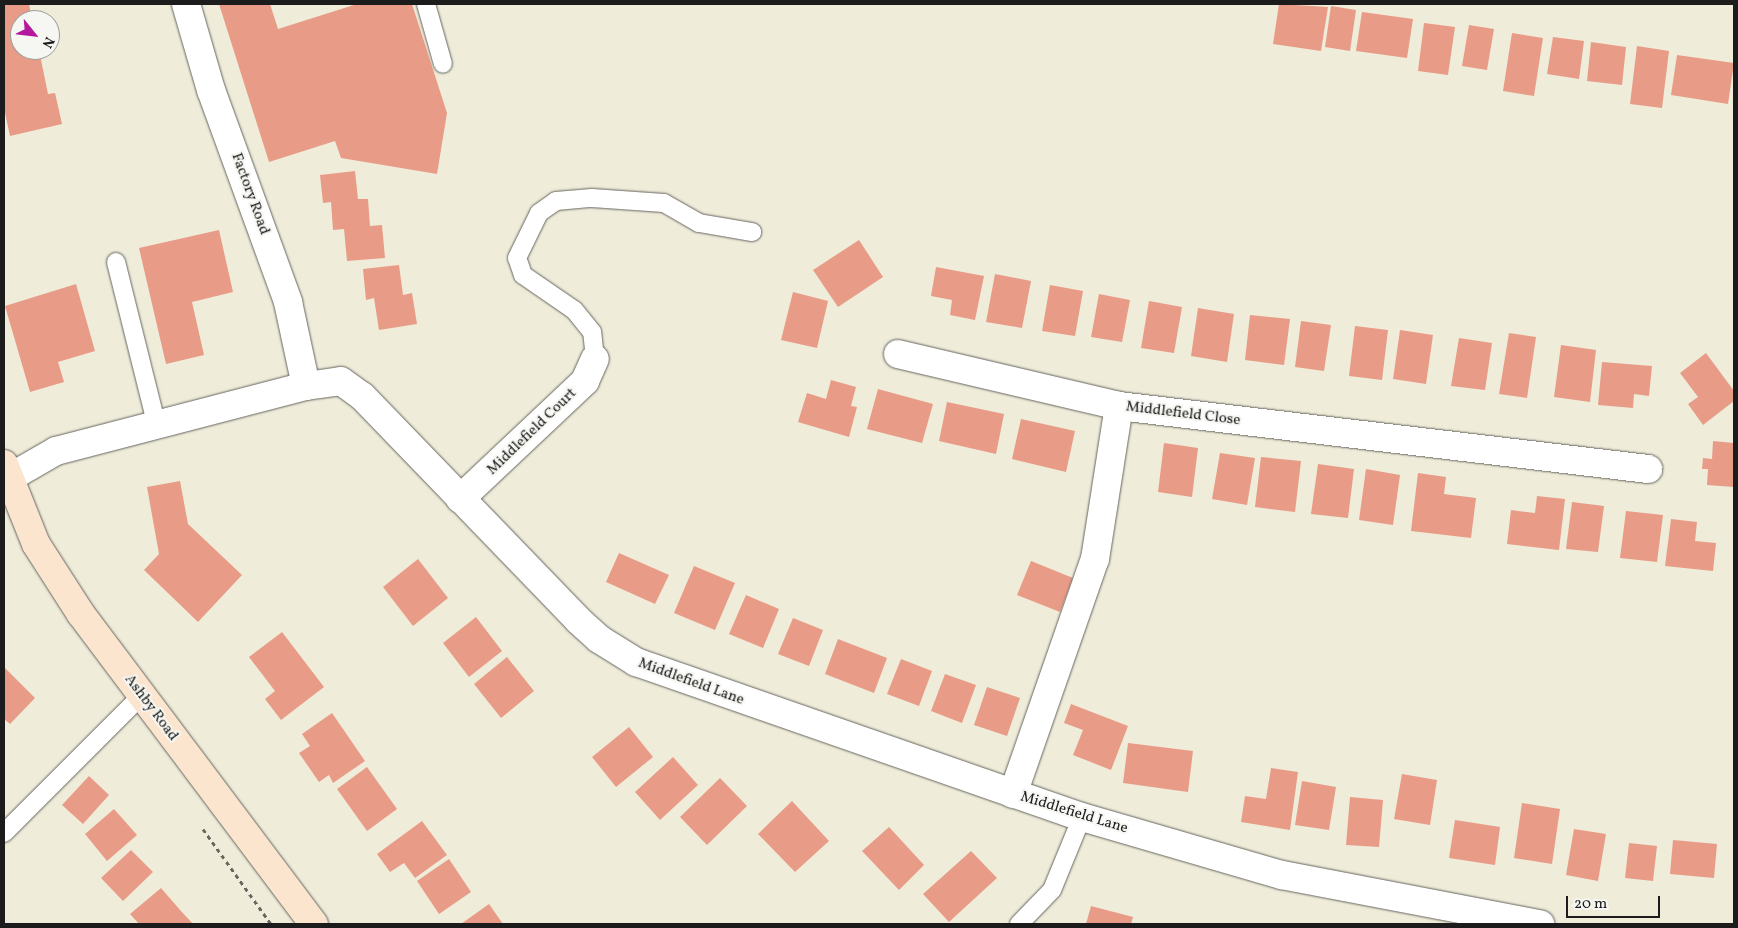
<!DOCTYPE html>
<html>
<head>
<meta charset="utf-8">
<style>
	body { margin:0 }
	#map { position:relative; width:1738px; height:928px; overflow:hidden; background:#efecda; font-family:Vollkorn,serif }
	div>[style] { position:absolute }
	.building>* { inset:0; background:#e89c87 }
	.path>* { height:3px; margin-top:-1.5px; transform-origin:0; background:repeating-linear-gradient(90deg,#66655e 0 4px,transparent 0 8px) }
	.roads { filter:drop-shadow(0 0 1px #66655e) drop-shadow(0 0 1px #66655e) }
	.service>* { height:18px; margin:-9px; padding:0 9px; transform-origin:9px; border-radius:9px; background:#fff }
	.minor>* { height:28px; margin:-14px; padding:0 14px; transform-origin:14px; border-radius:14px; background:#fff }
	.secondary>* { height:28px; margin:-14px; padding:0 14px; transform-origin:14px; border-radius:14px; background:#fbe5cf }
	span { translate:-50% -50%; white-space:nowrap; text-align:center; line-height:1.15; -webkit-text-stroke:4px #f6f6f2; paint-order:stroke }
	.street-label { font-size:15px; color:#1c1c1c }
	.frame { position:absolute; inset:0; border:5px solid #1c1c1c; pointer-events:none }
	.north { position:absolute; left:10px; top:10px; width:50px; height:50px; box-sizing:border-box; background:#f6f6f2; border:1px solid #9f9f9c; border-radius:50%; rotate:119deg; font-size:14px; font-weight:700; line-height:20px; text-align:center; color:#1c1c1c }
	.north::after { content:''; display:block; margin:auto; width:18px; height:22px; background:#b5179e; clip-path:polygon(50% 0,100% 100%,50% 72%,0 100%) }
	.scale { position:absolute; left:1566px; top:896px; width:94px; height:22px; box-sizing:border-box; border:2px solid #1c1c1c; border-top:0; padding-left:6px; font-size:15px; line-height:18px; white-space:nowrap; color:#1c1c1c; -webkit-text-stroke:4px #f6f6f2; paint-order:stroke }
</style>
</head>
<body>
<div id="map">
	<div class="building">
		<div style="clip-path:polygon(4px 4px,29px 4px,32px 20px,20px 20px,20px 50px,39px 50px,48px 94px,55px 93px,62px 124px,10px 136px,4px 108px)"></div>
		<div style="clip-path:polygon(219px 4px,270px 4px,278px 29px,357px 4px,412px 4px,447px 113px,437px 174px,341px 158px,335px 141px,269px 162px)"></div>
		<div style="clip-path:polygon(1279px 4px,1328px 7px,1321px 51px,1273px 44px)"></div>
		<div style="clip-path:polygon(1331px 6px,1356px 10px,1350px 51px,1325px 47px)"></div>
		<div style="clip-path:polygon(1362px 12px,1413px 19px,1407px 58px,1356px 51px)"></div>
		<div style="clip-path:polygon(1424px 23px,1455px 27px,1448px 75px,1418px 71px)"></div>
		<div style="clip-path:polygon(1469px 25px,1494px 29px,1487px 70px,1462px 66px)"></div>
		<div style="clip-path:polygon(1512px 33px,1543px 38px,1534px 96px,1503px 91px)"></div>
		<div style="clip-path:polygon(1553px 37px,1584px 41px,1579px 79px,1547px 74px)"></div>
		<div style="clip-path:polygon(1591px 42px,1626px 47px,1622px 85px,1587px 81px)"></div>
		<div style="clip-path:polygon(1637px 46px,1669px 51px,1662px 108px,1630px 104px)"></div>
		<div style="clip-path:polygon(1677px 55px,1734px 63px,1728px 104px,1671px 95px)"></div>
		<div style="clip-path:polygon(355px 171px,358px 199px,368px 199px,370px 226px,382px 225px,385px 258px,347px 261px,344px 229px,333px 230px,331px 202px,323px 203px,320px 175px)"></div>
		<div style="clip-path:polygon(219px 230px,233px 292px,192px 302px,204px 355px,166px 364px,139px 248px)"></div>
		<div style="clip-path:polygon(859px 240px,883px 277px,838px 307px,813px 270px)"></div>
		<div style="clip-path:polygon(399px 265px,403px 295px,412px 293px,417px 324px,379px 330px,374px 298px,366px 300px,363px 269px)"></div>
		<div style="clip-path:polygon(936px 267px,984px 276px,975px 320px,950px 315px,952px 300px,931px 296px)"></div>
		<div style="clip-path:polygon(995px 274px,1031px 281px,1022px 328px,986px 322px)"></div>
		<div style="clip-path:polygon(76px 284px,95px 351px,58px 362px,64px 382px,30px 392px,5px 306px)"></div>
		<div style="clip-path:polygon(1050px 285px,1083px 291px,1075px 336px,1042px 331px)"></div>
		<div style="clip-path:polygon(793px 292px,828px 301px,817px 348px,781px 340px)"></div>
		<div style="clip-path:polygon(1099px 294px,1130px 300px,1122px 342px,1091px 337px)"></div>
		<div style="clip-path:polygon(1149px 301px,1182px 307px,1174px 353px,1141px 348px)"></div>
		<div style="clip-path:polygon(1198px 308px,1234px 314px,1227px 362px,1191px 356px)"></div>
		<div style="clip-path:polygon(1250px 315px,1290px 319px,1284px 365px,1245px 360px)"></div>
		<div style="clip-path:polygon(1301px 321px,1331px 325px,1324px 371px,1295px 367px)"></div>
		<div style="clip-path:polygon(1355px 326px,1388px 330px,1382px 380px,1349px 376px)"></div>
		<div style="clip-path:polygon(1400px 330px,1433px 335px,1426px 384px,1393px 379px)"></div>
		<div style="clip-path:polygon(1509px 333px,1536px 337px,1527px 398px,1499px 394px)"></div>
		<div style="clip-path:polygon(1459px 338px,1492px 343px,1485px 390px,1451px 386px)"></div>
		<div style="clip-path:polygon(1561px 345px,1596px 350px,1590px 402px,1554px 397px)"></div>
		<div style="clip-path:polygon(1706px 353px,1734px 391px,1734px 401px,1703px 425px,1688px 404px,1698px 397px,1680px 373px)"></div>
		<div style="clip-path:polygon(1602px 362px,1652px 366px,1649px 396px,1634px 394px,1633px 408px,1598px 405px)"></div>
		<div style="clip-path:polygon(831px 380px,856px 387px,851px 406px,857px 407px,849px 437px,798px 422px,807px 393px,826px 399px)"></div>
		<div style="clip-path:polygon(878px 389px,933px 404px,922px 443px,867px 429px)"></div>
		<div style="clip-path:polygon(947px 402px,1004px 414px,996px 454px,939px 441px)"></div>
		<div style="clip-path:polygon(1021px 419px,1075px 431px,1066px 472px,1012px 459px)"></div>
		<div style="clip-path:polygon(1713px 441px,1734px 443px,1734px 487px,1707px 485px,1708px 469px,1702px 469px,1703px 458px,1712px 459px)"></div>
		<div style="clip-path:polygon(1164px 443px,1198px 448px,1192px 497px,1158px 492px)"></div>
		<div style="clip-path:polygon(1220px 453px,1255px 458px,1247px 505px,1212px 499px)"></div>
		<div style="clip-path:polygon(1261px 457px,1301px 461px,1295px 512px,1255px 507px)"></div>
		<div style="clip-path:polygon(1318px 464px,1354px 469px,1348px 518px,1311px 514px)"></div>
		<div style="clip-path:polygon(1366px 469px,1400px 475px,1393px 525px,1359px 520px)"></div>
		<div style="clip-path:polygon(1418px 473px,1446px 477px,1444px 494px,1476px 498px,1471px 538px,1411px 531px)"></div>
		<div style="clip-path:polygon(180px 481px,188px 524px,242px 575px,198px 622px,144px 570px,159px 554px,147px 487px)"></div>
		<div style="clip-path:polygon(1537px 496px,1565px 499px,1559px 550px,1507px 544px,1511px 510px,1535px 513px)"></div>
		<div style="clip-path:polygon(1572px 502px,1604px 506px,1598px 552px,1566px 549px)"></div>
		<div style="clip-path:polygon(1626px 511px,1663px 515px,1657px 562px,1620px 558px)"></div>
		<div style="clip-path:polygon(1671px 519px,1697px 522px,1695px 541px,1716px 543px,1713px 571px,1665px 566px)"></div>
		<div style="clip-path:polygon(619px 553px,669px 575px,655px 604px,606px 582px)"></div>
		<div style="clip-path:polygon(418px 559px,448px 598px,413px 626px,383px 587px)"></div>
		<div style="clip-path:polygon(1031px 561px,1073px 578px,1060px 612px,1017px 595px)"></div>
		<div style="clip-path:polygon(694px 566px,735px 583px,715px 630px,674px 613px)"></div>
		<div style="clip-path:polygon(746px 595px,779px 609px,763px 648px,729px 634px)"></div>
		<div style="clip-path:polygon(476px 617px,502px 651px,469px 677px,443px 643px)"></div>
		<div style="clip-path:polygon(793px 618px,823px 630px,809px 666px,778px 654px)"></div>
		<div style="clip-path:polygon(282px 632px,324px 687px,281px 720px,265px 699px,275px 691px,249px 657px)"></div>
		<div style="clip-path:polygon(838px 639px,887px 658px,874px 693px,825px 674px)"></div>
		<div style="clip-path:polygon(507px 657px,534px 691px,501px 718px,474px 684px)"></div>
		<div style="clip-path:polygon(901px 659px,932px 671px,919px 706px,887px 694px)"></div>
		<div style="clip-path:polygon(4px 667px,35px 698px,10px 724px,4px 719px)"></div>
		<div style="clip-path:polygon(945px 674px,976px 685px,962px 723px,931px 711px)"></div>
		<div style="clip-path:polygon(987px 687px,1020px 698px,1007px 736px,974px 725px)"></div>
		<div style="clip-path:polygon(1071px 704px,1128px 726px,1111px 770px,1073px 755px,1083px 730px,1064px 723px)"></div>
		<div style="clip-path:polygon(332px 713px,365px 761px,333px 783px,329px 775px,319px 782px,299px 753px,310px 746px,302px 734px)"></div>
		<div style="clip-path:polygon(629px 727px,653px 757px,616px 787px,592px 757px)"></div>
		<div style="clip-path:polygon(1128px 743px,1193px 751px,1188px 792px,1123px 783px)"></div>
		<div style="clip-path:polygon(673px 757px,698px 785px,660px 820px,635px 792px)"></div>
		<div style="clip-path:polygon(367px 767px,397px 809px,367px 831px,337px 789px)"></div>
		<div style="clip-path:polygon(1271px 768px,1298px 772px,1290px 830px,1241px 822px,1245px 796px,1266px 799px)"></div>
		<div style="clip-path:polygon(1402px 774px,1437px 780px,1430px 825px,1394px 819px)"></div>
		<div style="clip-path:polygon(89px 776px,109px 795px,83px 824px,62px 805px)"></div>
		<div style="clip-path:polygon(720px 778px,747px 806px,707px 845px,680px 817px)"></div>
		<div style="clip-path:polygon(1302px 781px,1336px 787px,1329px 830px,1295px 825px)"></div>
		<div style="clip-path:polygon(1350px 797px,1383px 800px,1379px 847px,1346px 845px)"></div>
		<div style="clip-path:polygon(792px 801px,829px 841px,795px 872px,758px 834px)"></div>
		<div style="clip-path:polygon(1522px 803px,1560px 809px,1552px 864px,1514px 858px)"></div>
		<div style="clip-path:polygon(114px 809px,137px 835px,107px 861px,85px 834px)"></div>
		<div style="clip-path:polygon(1455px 820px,1500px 827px,1495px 865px,1449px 858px)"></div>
		<div style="clip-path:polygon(422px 821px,447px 855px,415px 878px,404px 863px,390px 872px,377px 854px)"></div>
		<div style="clip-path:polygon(889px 827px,924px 865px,899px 890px,862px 851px)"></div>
		<div style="clip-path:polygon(1574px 829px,1606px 834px,1598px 881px,1566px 875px)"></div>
		<div style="clip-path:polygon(1673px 840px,1717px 844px,1714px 878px,1670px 874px)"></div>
		<div style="clip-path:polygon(1629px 843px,1657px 846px,1653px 881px,1625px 878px)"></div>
		<div style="clip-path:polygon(131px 850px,153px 872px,123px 901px,101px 878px)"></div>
		<div style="clip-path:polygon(971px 851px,997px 878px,949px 922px,923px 894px)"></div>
		<div style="clip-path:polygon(449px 859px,471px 892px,439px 914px,417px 881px)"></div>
		<div style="clip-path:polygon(161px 888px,181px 911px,193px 924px,139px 924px,130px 914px)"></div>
		<div style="clip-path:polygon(489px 904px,503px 924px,461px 924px)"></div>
		<div style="clip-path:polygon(1091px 906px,1133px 917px,1131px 924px,1086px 924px)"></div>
	</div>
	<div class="path">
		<div style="left:203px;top:829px;width:117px;rotate:54.4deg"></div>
	</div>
	<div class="roads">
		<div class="service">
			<div style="left:426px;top:4px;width:62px;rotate:74.2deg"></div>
			<div style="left:116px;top:262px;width:169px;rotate:76deg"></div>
			<div style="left:595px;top:359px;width:27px;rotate:-96deg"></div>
			<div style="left:592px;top:332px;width:28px;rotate:-129deg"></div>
			<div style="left:574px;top:310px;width:62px;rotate:-145.5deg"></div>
			<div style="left:523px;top:275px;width:18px;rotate:-109deg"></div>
			<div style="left:517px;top:258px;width:50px;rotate:-63.9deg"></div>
			<div style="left:539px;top:213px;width:21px;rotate:-35deg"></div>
			<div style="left:556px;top:201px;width:36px;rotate:-5deg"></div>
			<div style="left:592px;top:198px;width:72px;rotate:4deg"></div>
			<div style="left:664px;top:203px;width:40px;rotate:29.7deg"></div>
			<div style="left:699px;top:223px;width:54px;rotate:9.6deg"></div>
			<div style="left:4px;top:833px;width:195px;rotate:-45deg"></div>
			<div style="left:1019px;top:924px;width:47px;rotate:-45.9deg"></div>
			<div style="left:1052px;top:890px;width:79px;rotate:-67.7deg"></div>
		</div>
		<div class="minor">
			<div style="left:186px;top:4px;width:90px;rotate:73.8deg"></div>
			<div style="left:211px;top:90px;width:226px;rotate:70deg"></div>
			<div style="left:288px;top:302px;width:86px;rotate:77.9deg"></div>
			<div style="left:898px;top:354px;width:227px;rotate:13.2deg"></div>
			<div style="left:4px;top:481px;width:60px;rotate:-30deg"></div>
			<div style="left:56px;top:451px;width:258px;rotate:-14.6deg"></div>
			<div style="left:306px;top:386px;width:35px;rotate:-8deg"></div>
			<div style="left:341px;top:381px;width:26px;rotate:36deg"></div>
			<div style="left:362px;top:396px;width:311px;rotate:46deg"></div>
			<div style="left:578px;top:620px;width:28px;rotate:42deg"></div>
			<div style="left:599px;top:639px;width:44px;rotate:31.9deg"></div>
			<div style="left:636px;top:662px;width:472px;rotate:19.2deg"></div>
			<div style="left:1082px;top:817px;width:208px;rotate:16.2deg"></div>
			<div style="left:1282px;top:875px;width:263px;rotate:10.8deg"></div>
			<div style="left:460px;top:499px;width:172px;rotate:-43.3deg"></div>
			<div style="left:585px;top:381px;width:24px;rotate:-66deg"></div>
			<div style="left:1013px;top:794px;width:249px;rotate:-70.8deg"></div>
			<div style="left:1095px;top:559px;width:155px;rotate:-81.1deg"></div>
			<div style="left:1119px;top:406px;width:533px;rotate:6.79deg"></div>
		</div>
		<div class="secondary">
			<div style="left:4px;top:464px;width:86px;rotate:68.2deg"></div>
			<div style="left:36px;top:544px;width:83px;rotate:57.3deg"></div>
			<div style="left:81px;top:614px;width:388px;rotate:53.1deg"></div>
		</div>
	</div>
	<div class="street-label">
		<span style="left:250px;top:194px;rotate:70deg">Factory Road</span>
		<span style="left:1183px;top:414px;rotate:7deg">Middlefield Close</span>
		<span style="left:532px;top:432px;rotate:-44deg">Middlefield Court</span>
		<span style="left:691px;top:682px;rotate:20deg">Middlefield Lane</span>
		<span style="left:151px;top:708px;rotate:53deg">Ashby Road</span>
		<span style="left:1074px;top:813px;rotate:17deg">Middlefield Lane</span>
	</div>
	<div class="frame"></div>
	<div class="north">N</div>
	<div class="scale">20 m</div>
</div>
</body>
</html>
